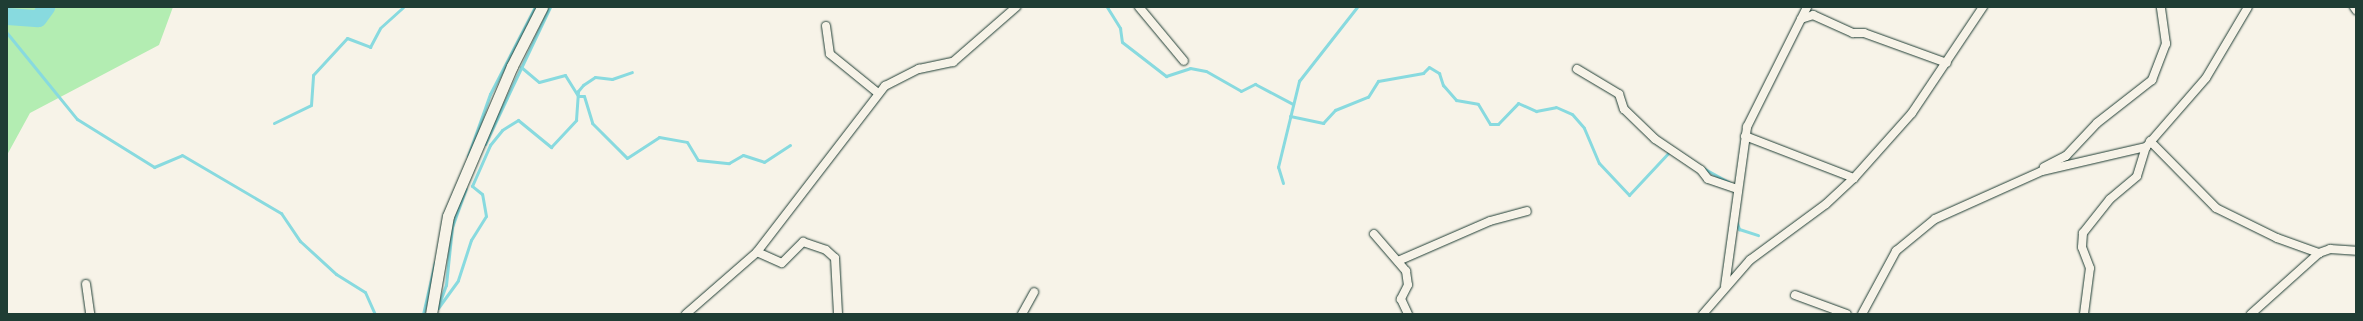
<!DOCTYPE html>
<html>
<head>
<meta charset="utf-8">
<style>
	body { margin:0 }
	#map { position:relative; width:2363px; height:321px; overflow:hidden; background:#f7f3e8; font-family:Mali,sans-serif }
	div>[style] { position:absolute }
	.green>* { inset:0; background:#b3edb2 }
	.stream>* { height:3px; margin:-1.5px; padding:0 1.5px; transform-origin:1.5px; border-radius:1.5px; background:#88dadf }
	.river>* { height:17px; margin:-8.5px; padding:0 8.5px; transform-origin:8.5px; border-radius:8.5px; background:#88dadf }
	.roads { filter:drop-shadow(0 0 1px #1f3d34) drop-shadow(0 0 1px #1f3d34) }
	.street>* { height:8px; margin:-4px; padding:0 4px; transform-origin:4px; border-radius:4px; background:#f7f3e8 }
	.secondary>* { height:11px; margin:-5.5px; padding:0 5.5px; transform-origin:5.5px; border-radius:5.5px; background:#f7f3e8 }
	span { translate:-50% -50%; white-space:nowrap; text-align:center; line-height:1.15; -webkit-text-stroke:3.5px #f7f3e8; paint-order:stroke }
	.frame { position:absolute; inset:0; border:8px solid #1f3d34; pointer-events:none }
</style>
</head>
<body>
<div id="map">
	<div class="green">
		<div style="clip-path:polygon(7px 7px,173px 7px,159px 45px,30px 113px,7px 155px)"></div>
	</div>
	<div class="stream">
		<div style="left:1107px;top:7px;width:25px;rotate:58deg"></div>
		<div style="left:1120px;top:28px;width:14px;rotate:82deg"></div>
		<div style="left:1122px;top:42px;width:56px;rotate:37.7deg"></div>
		<div style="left:1166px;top:76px;width:25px;rotate:-18deg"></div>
		<div style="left:1190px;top:68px;width:16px;rotate:11deg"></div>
		<div style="left:1206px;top:71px;width:40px;rotate:29.7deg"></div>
		<div style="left:1241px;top:91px;width:16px;rotate:-27deg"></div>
		<div style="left:1255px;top:84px;width:43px;rotate:27.8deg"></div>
		<div style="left:7px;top:33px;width:111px;rotate:50.9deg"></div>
		<div style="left:77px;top:119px;width:91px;rotate:31.9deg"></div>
		<div style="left:154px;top:167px;width:30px;rotate:-23deg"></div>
		<div style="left:182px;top:155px;width:115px;rotate:30.4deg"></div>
		<div style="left:281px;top:213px;width:34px;rotate:56deg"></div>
		<div style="left:300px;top:241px;width:49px;rotate:42.5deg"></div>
		<div style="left:336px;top:274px;width:34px;rotate:32deg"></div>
		<div style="left:365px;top:292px;width:24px;rotate:66deg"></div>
		<div style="left:521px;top:67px;width:23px;rotate:40deg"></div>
		<div style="left:539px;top:82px;width:27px;rotate:-15deg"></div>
		<div style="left:565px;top:75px;width:25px;rotate:58deg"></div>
		<div style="left:578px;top:96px;width:6px"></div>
		<div style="left:584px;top:96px;width:28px;rotate:73deg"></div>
		<div style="left:592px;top:123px;width:49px;rotate:45deg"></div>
		<div style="left:627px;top:158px;width:38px;rotate:-33deg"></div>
		<div style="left:659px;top:137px;width:28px;rotate:10deg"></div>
		<div style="left:687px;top:142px;width:21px;rotate:59deg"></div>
		<div style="left:698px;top:160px;width:31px;rotate:6deg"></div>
		<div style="left:729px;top:163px;width:16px;rotate:-30deg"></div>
		<div style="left:743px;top:155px;width:22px;rotate:18deg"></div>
		<div style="left:764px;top:162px;width:31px;rotate:-33deg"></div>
		<div style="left:1290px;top:116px;width:34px;rotate:12deg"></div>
		<div style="left:1323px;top:123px;width:18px;rotate:-47deg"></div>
		<div style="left:1335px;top:110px;width:35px;rotate:-22deg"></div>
		<div style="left:1368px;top:97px;width:19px;rotate:-58deg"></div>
		<div style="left:1378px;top:81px;width:46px;rotate:-10.1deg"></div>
		<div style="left:1423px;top:73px;width:8px;rotate:-45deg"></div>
		<div style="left:1429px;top:67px;width:12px;rotate:31deg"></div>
		<div style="left:1439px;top:73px;width:13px;rotate:72deg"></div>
		<div style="left:1443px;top:85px;width:20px;rotate:49deg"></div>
		<div style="left:1456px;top:100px;width:22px;rotate:10deg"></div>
		<div style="left:1478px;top:104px;width:23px;rotate:59deg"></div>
		<div style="left:1490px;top:124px;width:8px"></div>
		<div style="left:1498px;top:124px;width:29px;rotate:-46deg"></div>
		<div style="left:1518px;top:103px;width:20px;rotate:24deg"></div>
		<div style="left:1536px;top:111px;width:20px;rotate:-11deg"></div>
		<div style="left:1556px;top:107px;width:17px;rotate:24deg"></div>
		<div style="left:1572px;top:114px;width:18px;rotate:49deg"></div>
		<div style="left:1584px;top:128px;width:38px;rotate:67deg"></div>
		<div style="left:1599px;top:163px;width:44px;rotate:46.8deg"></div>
		<div style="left:1629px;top:195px;width:62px;rotate:-47deg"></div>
		<div style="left:274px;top:123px;width:41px;rotate:-25.9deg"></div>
		<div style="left:311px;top:105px;width:30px;rotate:-86deg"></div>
		<div style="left:313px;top:75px;width:50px;rotate:-47.4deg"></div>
		<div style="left:347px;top:38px;width:25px;rotate:21deg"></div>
		<div style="left:370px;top:47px;width:21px;rotate:-62deg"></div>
		<div style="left:380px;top:28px;width:31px;rotate:-42deg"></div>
		<div style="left:485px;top:144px;width:152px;rotate:-64.6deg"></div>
		<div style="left:468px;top:156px;width:66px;rotate:-70.5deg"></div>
		<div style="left:490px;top:94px;width:98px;rotate:-62.7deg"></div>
		<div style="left:1703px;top:168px;width:31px;rotate:29deg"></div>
		<div style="left:1283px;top:183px;width:17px;rotate:-107deg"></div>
		<div style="left:1278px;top:167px;width:89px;rotate:-76.3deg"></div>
		<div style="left:1299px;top:81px;width:94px;rotate:-51.9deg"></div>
		<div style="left:1736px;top:221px;width:9px;rotate:69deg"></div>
		<div style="left:1739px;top:229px;width:20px;rotate:18deg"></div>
		<div style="left:439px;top:304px;width:20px;rotate:-70deg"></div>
		<div style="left:446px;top:285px;width:58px;rotate:-84.1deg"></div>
		<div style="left:452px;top:227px;width:41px;rotate:-70.3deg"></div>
		<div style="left:438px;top:308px;width:34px;rotate:-54deg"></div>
		<div style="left:458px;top:280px;width:42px;rotate:-72deg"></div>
		<div style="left:471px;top:240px;width:28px;rotate:-58deg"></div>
		<div style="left:486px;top:216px;width:22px;rotate:-100deg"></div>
		<div style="left:482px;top:194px;width:13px;rotate:-141deg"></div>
		<div style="left:472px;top:186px;width:45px;rotate:-66.3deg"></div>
		<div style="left:490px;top:145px;width:19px;rotate:-51deg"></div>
		<div style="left:502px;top:130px;width:19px;rotate:-32deg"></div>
		<div style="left:518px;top:120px;width:43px;rotate:39.3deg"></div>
		<div style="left:551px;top:147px;width:37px;rotate:-47deg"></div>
		<div style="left:576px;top:120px;width:29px;rotate:-86deg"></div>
		<div style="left:578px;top:91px;width:8px;rotate:-50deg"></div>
		<div style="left:583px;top:85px;width:14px;rotate:-34deg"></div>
		<div style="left:595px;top:77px;width:17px;rotate:7deg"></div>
		<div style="left:612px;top:79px;width:21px;rotate:-19deg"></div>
		<div style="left:423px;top:314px;width:53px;rotate:-77deg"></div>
	</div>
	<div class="river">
		<div style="left:7px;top:16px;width:31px;rotate:4deg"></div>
		<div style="left:38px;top:18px;width:14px;rotate:-54deg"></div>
	</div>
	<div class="roads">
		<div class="street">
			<div style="left:1139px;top:7px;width:70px;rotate:50.2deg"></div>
			<div style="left:2354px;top:7px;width:4px;rotate:56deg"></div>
			<div style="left:1801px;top:19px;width:13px;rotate:-18deg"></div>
			<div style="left:1813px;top:15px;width:44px;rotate:24.2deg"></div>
			<div style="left:1853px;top:33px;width:11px"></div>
			<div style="left:1864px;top:33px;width:88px;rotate:19.9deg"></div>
			<div style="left:826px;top:26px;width:28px;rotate:82deg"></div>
			<div style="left:830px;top:54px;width:62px;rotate:39.1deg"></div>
			<div style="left:1577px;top:69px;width:49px;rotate:30.8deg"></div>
			<div style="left:1619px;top:94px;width:16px;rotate:72deg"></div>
			<div style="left:1624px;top:109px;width:43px;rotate:44.1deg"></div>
			<div style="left:1655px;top:139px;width:55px;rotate:34deg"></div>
			<div style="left:1701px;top:170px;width:11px;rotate:52deg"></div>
			<div style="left:1708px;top:179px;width:31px;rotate:19deg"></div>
			<div style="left:1745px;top:136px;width:117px;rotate:21.1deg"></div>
			<div style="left:2150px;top:141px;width:94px;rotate:45.4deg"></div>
			<div style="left:2216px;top:208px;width:68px;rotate:26.2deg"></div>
			<div style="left:2277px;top:238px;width:45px;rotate:19.7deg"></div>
			<div style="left:2044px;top:167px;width:25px;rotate:-27deg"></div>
			<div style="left:2066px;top:156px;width:45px;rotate:-46.8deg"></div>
			<div style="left:2097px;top:123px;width:70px;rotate:-38deg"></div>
			<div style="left:2152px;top:80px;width:39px;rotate:-69deg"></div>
			<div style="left:2166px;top:44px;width:37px;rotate:-98deg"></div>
			<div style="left:1374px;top:234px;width:49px;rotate:49.1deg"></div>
			<div style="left:1406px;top:271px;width:14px;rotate:82deg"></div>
			<div style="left:1408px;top:285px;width:16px;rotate:117deg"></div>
			<div style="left:1401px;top:299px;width:17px;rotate:65deg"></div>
			<div style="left:757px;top:252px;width:27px;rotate:24deg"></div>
			<div style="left:782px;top:263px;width:30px;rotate:-45deg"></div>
			<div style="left:803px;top:242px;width:24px;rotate:19deg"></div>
			<div style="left:826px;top:250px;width:12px;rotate:42deg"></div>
			<div style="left:835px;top:258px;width:56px;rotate:86.9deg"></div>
			<div style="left:1398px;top:261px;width:100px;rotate:-23.5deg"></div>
			<div style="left:1490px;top:221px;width:38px;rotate:-15deg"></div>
			<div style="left:86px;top:284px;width:30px;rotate:82deg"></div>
			<div style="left:1725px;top:286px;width:161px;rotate:-82.1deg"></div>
			<div style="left:1747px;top:127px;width:134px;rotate:-63.4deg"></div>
			<div style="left:1795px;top:295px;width:55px;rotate:20.1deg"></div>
			<div style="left:686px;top:314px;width:94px;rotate:-41.1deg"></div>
			<div style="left:757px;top:252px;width:210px;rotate:-52.4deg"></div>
			<div style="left:885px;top:86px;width:38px;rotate:-27deg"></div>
			<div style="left:919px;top:69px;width:35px;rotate:-12deg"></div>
			<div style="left:953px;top:62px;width:84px;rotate:-41.1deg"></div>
			<div style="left:1022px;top:314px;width:25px;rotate:-61deg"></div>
			<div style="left:1703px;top:314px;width:72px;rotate:-49deg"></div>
			<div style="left:1750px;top:260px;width:94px;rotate:-36.4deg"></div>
			<div style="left:1826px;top:204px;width:38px;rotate:-43deg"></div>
			<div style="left:1854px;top:178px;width:87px;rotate:-48.3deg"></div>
			<div style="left:1912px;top:113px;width:128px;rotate:-56.2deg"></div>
			<div style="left:1862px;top:314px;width:72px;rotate:-61.6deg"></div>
			<div style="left:1896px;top:251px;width:50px;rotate:-39.4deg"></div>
			<div style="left:1935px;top:219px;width:117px;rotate:-24.2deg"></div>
			<div style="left:2042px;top:171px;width:107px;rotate:-13deg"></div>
			<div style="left:2146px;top:147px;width:91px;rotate:-49deg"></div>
			<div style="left:2206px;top:78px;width:82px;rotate:-59.4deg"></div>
			<div style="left:2084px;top:314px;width:46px;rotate:-82.6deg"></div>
			<div style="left:2090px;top:268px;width:22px;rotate:-111deg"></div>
			<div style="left:2082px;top:247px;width:14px;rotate:-86deg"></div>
			<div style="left:2083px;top:233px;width:43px;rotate:-51.5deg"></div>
			<div style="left:2110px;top:199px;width:35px;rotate:-40deg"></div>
			<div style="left:2137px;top:176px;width:30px;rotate:-73deg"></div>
			<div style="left:2251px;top:314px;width:91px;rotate:-41.9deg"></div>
			<div style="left:2319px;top:253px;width:12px;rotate:-20deg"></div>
			<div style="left:2330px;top:249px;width:26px;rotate:4deg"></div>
		</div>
		<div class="secondary">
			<div style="left:431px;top:314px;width:99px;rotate:-80.2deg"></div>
			<div style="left:448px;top:216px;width:163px;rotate:-66.9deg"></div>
			<div style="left:512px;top:66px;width:66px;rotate:-63deg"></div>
		</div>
	</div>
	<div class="frame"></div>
</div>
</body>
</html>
